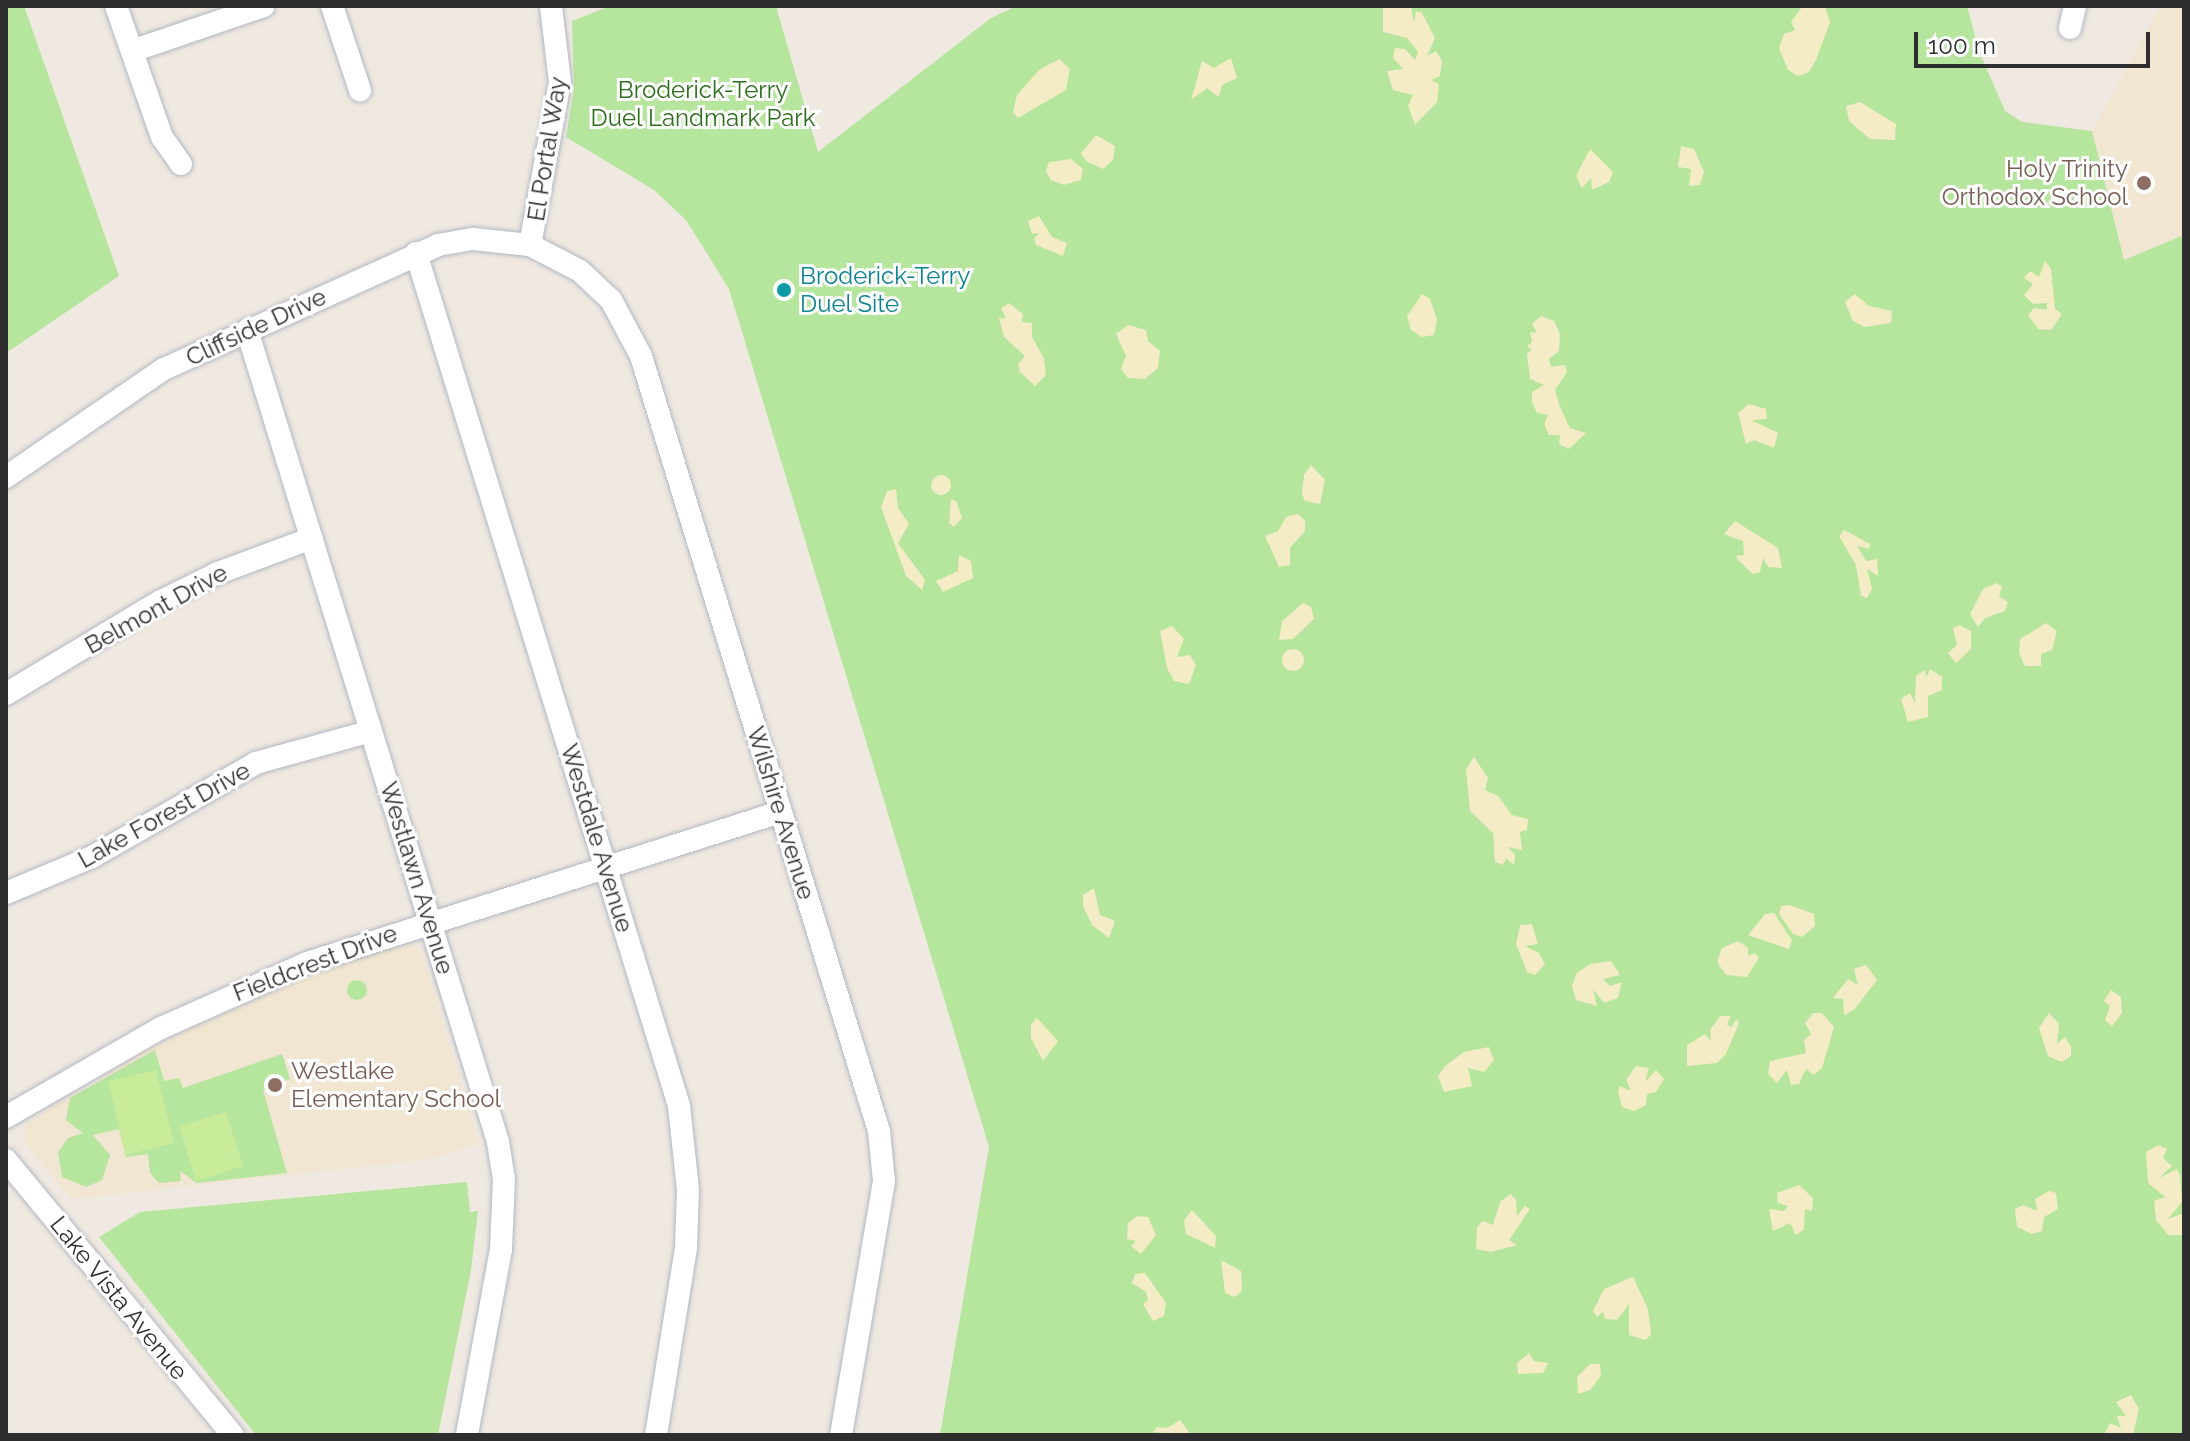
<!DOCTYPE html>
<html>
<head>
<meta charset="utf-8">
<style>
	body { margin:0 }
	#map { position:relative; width:2190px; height:1441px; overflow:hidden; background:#efe9e1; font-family:Raleway,sans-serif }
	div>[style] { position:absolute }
	.education>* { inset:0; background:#f0e6d1 }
	.green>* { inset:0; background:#b6e59e }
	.round { border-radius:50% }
	.sand>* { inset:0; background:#f3ecc5 }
	.pitch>* { inset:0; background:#c9ec9a }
	.roads { filter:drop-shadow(0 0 2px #b4b7c1) drop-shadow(0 0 2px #b4b7c1) }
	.minor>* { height:22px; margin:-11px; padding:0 11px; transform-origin:11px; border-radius:11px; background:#fff }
	.dots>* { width:22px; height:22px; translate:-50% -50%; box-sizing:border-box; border:4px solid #fff; border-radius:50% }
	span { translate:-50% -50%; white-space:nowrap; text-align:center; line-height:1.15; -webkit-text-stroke:6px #fff; paint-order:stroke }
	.park-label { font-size:24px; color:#2c6e1b }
	.street-label { font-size:24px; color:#2e2e2e }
	.education-label { font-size:24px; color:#785e54 }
	.right { translate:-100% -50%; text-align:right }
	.left { translate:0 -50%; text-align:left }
	.culture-label { font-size:24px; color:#0d838f }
	.frame { position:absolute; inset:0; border:8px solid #2e2e2e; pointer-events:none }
	.scale { position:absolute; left:1914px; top:32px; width:236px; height:36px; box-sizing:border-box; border:4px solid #2e2e2e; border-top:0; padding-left:10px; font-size:24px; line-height:28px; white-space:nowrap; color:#2e2e2e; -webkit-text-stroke:6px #fff; paint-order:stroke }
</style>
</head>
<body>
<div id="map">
	<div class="education">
		<div style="clip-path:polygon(2160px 6px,2184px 6px,2184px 235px,2124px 260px,2092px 131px)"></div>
		<div style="clip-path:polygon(405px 941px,421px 951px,479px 1144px,424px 1160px,71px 1199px,24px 1142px,25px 1124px,154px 1046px,271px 992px)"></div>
	</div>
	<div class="green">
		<div style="clip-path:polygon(6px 6px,24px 6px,119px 276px,6px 353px)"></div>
		<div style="clip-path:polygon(610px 6px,776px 6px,818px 152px,991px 18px,1016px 6px,1967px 6px,1979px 51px,2005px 111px,2022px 122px,2092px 131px,2124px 260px,2184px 235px,2184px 1435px,940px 1435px,989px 1147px,729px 289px,686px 220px,654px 190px,566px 137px,574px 89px,572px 21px)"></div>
		<div class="round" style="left:347px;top:980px;width:20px;height:20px"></div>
		<div style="clip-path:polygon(155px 1050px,164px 1081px,179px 1078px,183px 1088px,282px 1054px,290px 1079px,263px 1090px,287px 1173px,197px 1183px,180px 1171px,181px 1181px,159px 1183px,150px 1173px,148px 1154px,126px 1157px,119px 1129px,93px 1135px,110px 1155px,102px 1180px,86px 1187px,62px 1177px,58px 1152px,68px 1138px,83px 1133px,66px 1120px,70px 1098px)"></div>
		<div style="clip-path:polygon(467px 1182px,470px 1212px,478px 1211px,471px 1270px,438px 1435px,256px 1435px,99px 1237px,140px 1212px)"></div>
	</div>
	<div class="sand">
		<div style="clip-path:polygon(1383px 6px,1411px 6px,1414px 23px,1416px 11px,1422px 13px,1435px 38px,1427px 56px,1436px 51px,1442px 61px,1440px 76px,1431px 80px,1439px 84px,1437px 102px,1415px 125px,1408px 106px,1413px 95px,1393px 90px,1387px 71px,1403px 69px,1393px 58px,1395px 48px,1405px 49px,1415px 60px,1418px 52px,1407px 38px,1383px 32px)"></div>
		<div style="clip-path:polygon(1802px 7px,1825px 6px,1830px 22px,1816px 60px,1809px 72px,1798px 76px,1788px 70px,1779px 48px,1784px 34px,1795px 30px,1791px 22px)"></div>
		<div style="clip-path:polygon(1231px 58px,1237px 78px,1222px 85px,1219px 97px,1207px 88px,1191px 100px,1202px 61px,1214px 68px)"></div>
		<div style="clip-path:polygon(1059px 59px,1070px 69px,1066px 90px,1018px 118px,1013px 112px,1017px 95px,1039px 70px)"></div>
		<div style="clip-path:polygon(1860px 102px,1896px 124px,1895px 140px,1870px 139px,1849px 121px,1846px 106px)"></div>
		<div style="clip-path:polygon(1096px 135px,1115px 146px,1113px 160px,1103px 169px,1086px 161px,1081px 153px)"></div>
		<div style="clip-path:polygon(1681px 146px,1694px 149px,1704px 172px,1700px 185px,1689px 186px,1691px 169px,1678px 167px)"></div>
		<div style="clip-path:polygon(1590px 149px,1613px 172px,1609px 182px,1592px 190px,1591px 178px,1582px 188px,1576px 176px)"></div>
		<div style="clip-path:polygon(1071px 159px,1083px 169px,1081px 180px,1064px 185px,1051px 180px,1046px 171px,1049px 162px)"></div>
		<div style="clip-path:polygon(1039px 216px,1052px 237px,1067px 243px,1063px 256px,1036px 245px,1034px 238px,1040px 233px,1032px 234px,1028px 221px)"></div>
		<div style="clip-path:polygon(2045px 261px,2051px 269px,2055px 309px,2062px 314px,2051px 330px,2038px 329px,2028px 315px,2034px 308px,2047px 310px,2047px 303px,2033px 304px,2024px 295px,2033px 284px,2024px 278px,2030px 271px,2039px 277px)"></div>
		<div style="clip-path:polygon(1422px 294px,1430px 299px,1437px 320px,1434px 335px,1422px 337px,1411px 330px,1407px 316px)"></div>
		<div style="clip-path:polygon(1855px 294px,1869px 306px,1892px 311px,1891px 323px,1865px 327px,1853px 321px,1845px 302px)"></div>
		<div style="clip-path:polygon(1009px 303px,1023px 314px,1022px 322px,1032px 323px,1032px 337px,1044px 358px,1046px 375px,1035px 386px,1020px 372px,1018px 364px,1025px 356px,1004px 337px,999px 318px,1006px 318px,1001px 308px)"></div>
		<div style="clip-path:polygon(1541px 316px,1554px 321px,1560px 334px,1559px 351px,1549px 359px,1551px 367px,1565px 365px,1567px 372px,1555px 390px,1560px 407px,1570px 428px,1586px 433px,1569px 449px,1559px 444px,1560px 435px,1549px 435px,1544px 424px,1548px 415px,1537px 413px,1532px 402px,1532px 392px,1544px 385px,1530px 379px,1527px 354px,1532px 350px,1527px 346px,1532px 342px,1530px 332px,1537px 333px,1532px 324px)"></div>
		<div style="clip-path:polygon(1128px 325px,1146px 330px,1148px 341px,1160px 351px,1158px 368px,1145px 379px,1128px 378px,1121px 369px,1126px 356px,1116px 334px)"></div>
		<div style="clip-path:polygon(1749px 404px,1766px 409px,1767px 419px,1751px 420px,1778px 433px,1774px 448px,1754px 440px,1746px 444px,1738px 413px)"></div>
		<div style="clip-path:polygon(1311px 465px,1325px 480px,1320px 504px,1305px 501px,1302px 494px,1304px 475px)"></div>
		<div class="round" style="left:931px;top:475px;width:20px;height:20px"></div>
		<div style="clip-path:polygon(896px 489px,898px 508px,909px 524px,898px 543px,925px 580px,922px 590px,906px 576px,881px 507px,887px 491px)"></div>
		<div style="clip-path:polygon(951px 499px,956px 501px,962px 518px,954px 527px,949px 523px)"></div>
		<div style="clip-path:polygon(1298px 514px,1305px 521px,1305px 531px,1290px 548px,1290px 565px,1279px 567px,1265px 536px,1278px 531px,1286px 517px)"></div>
		<div style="clip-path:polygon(1735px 521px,1778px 548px,1782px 568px,1768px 567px,1763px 558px,1760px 572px,1753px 574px,1738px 560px,1736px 556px,1744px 555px,1743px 541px,1724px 534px)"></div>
		<div style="clip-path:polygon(1844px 530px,1870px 544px,1869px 549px,1857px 546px,1866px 561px,1877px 559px,1878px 576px,1867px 569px,1872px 589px,1867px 598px,1861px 596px,1856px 565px,1839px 536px)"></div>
		<div style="clip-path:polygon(959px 555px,971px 561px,973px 578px,943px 592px,936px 581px,958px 571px)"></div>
		<div style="clip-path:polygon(1997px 583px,2002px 587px,1999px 596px,2008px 602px,2005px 611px,1985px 618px,1978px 627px,1970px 614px,1983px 589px)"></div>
		<div style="clip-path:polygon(1303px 603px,1311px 607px,1314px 619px,1293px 639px,1279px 640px,1282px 621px)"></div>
		<div style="clip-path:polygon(2046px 623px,2057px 631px,2052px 650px,2041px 654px,2041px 666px,2025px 666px,2019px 653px,2020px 639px)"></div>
		<div style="clip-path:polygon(1959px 625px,1971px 631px,1971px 649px,1956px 663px,1948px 653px,1957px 645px,1953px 628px)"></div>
		<div style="clip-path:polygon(1172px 626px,1184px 639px,1177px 657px,1190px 655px,1196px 665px,1189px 684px,1174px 681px,1167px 668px,1160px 631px)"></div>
		<div class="round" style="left:1282px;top:649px;width:22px;height:22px"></div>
		<div style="clip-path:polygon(1930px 669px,1942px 677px,1942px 690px,1928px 696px,1928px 717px,1908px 722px,1901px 699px,1910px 693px,1915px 703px,1916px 676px,1925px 670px,1926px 678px)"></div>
		<div style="clip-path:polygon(1474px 757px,1488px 778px,1485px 790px,1498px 796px,1512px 815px,1528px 819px,1527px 830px,1520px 832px,1522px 850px,1508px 847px,1515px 855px,1514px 865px,1506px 858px,1503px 865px,1495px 862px,1493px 833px,1470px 811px,1466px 769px)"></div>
		<div style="clip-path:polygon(1094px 888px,1100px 915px,1115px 921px,1109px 938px,1092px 925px,1083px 906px,1083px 895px)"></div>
		<div style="clip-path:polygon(1789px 905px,1814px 914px,1815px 926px,1802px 937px,1793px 934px,1779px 914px,1781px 906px)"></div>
		<div style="clip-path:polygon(1774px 913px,1792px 940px,1789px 949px,1748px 935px,1765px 914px)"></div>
		<div style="clip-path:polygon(1532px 924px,1538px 944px,1525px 946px,1539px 953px,1545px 964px,1535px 975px,1527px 972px,1516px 944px,1520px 925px)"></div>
		<div style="clip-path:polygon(1738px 941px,1748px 948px,1748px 956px,1755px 953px,1759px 958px,1747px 977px,1726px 975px,1717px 962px,1722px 948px)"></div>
		<div style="clip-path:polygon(1611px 961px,1620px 975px,1603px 979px,1610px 986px,1622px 982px,1618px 998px,1604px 1003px,1593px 989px,1597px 1006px,1576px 1000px,1572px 986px,1577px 973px,1590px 964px)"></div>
		<div style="clip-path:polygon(1866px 965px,1877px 980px,1854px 1010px,1844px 1015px,1843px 999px,1833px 998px,1848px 979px,1858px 985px,1854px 969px)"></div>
		<div style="clip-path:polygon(2111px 990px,2121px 997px,2122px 1013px,2112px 1026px,2105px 1020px,2110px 1006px,2104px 1001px)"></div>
		<div style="clip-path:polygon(1813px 1013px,1822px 1013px,1834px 1027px,1822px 1068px,1814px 1075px,1806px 1069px,1799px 1084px,1791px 1085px,1787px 1070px,1777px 1083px,1768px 1074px,1770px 1061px,1806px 1053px,1804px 1040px,1811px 1034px,1805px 1023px)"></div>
		<div style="clip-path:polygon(2049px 1013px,2059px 1024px,2057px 1044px,2065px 1037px,2071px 1047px,2071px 1056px,2062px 1062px,2048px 1056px,2039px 1028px)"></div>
		<div style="clip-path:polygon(1720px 1016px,1731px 1016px,1727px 1025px,1732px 1027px,1736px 1019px,1739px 1023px,1726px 1054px,1717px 1063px,1687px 1066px,1687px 1045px,1705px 1034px,1711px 1041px,1710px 1030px)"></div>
		<div style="clip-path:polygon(1037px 1018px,1058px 1041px,1043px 1061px,1031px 1038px,1031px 1024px)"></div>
		<div style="clip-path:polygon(1489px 1047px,1494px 1060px,1484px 1072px,1468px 1068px,1472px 1086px,1444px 1092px,1438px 1076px,1445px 1066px,1464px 1052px)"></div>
		<div style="clip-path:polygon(1636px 1066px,1649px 1068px,1645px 1082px,1656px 1070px,1664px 1079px,1656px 1092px,1647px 1094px,1646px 1105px,1634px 1111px,1622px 1107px,1618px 1091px,1620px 1086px,1631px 1091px,1626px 1080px)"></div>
		<div style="clip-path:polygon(2158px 1145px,2167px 1149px,2163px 1158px,2172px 1166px,2159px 1178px,2177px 1169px,2180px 1175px,2182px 1202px,2168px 1219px,2184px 1213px,2184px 1235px,2168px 1235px,2156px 1220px,2154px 1201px,2165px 1197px,2148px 1183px,2146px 1152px)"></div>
		<div style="clip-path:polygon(1799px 1185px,1813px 1198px,1812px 1211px,1805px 1209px,1804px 1229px,1796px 1235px,1790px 1223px,1773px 1231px,1769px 1209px,1784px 1211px,1788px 1206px,1778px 1203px,1777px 1193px)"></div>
		<div style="clip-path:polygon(2049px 1191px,2056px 1193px,2058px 1209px,2044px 1217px,2042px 1231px,2032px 1234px,2017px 1227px,2015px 1209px,2023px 1205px,2037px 1211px,2035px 1199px)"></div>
		<div style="clip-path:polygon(1510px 1194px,1516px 1199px,1517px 1216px,1525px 1206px,1530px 1209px,1509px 1240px,1517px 1245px,1491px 1252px,1476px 1249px,1477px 1227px,1483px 1221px,1493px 1225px,1500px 1202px)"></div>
		<div style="clip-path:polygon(1192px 1210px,1216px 1236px,1215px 1248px,1186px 1234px,1184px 1221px)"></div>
		<div style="clip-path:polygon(1137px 1216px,1148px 1217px,1156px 1235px,1141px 1254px,1131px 1246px,1136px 1241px,1127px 1239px,1128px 1223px)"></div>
		<div style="clip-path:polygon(1221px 1260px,1241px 1271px,1242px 1291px,1234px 1297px,1225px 1293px)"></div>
		<div style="clip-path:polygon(1145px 1273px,1166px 1303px,1164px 1316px,1153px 1321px,1143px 1304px,1148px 1300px,1146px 1292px,1132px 1283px,1135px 1274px)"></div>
		<div style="clip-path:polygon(1633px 1277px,1648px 1309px,1651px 1335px,1645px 1340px,1629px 1335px,1629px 1304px,1617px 1320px,1605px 1319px,1603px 1312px,1597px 1317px,1593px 1311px,1604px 1289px)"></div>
		<div style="clip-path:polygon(1529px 1353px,1534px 1361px,1548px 1363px,1543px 1373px,1518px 1374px,1517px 1363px)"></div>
		<div style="clip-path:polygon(1590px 1364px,1600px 1364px,1601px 1376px,1590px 1390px,1578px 1394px,1577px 1377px)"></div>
		<div style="clip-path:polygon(2131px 1395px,2139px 1409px,2133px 1435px,2104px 1435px,2110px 1423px,2121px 1428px,2117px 1416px,2126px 1416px,2116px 1402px)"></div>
		<div style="clip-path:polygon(1180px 1420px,1191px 1435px,1153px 1432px,1157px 1427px,1167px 1428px)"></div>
	</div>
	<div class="pitch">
		<div style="clip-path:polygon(156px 1070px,174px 1143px,126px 1155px,108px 1081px)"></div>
		<div style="clip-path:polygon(226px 1112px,243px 1166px,196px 1181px,179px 1126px)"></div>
	</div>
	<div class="roads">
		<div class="minor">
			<div style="left:116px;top:6px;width:139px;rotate:70.7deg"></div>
			<div style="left:162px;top:137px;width:33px;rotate:55deg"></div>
			<div style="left:332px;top:6px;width:89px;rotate:71.6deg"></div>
			<div style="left:2070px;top:28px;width:23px;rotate:-77deg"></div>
			<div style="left:132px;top:51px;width:139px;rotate:-18.8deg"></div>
			<div style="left:530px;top:245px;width:166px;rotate:-79.6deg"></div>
			<div style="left:560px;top:82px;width:77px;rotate:-96.8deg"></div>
			<div style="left:416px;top:253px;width:893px;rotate:72.86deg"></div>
			<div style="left:679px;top:1106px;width:84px;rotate:83.9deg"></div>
			<div style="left:688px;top:1190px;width:58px;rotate:92deg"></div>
			<div style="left:686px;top:1248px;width:189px;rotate:99.1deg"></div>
			<div style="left:247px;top:330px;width:850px;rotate:72.82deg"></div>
			<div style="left:498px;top:1142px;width:36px;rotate:81deg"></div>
			<div style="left:504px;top:1178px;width:71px;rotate:92.4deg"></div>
			<div style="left:501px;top:1249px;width:189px;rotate:100.4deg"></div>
			<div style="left:6px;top:477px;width:191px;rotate:-34.4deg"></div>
			<div style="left:164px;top:369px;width:301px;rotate:-24.3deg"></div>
			<div style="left:438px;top:245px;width:36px;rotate:-10deg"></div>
			<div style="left:473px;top:239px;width:57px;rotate:6deg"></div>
			<div style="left:530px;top:245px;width:56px;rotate:27.5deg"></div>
			<div style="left:580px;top:271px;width:42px;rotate:43.1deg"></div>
			<div style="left:611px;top:300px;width:64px;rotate:61.8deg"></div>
			<div style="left:641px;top:356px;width:811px;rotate:72.93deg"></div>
			<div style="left:879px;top:1131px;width:50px;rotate:84.3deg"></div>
			<div style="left:884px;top:1181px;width:258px;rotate:99.6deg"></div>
			<div style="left:6px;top:694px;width:181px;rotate:-31deg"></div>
			<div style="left:161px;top:601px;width:64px;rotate:-26.2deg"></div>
			<div style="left:218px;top:573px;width:100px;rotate:-20.4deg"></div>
			<div style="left:6px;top:893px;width:93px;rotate:-22.7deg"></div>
			<div style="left:92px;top:857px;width:189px;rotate:-29.8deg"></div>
			<div style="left:256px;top:763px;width:119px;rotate:-15.5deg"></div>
			<div style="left:6px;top:1117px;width:179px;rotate:-29.9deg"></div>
			<div style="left:161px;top:1028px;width:160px;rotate:-24deg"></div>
			<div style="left:307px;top:963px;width:497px;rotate:-17.7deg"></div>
			<div style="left:6px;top:1160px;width:357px;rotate:50.5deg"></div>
		</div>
	</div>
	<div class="dots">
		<div style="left:2144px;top:183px;background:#8d6e63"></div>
		<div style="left:784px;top:290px;background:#0f9aa8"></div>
		<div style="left:275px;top:1085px;background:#8d6e63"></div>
	</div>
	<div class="park-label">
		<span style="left:703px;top:104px">Broderick-Terry<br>Duel Landmark Park</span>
	</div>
	<div class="street-label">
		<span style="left:547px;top:149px;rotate:-81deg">El Portal Way</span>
		<span style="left:256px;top:327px;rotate:-25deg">Cliffside Drive</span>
		<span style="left:156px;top:609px;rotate:-29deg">Belmont Drive</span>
		<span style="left:781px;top:813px;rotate:73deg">Wilshire Avenue</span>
		<span style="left:164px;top:815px;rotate:-29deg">Lake Forest Drive</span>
		<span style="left:597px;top:838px;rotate:73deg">Westdale Avenue</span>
		<span style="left:417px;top:878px;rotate:73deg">Westlawn Avenue</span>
		<span style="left:315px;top:963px;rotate:-21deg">Fieldcrest Drive</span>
		<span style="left:119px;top:1298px;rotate:51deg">Lake Vista Avenue</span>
	</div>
	<div class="education-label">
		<span class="right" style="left:2128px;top:183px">Holy Trinity<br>Orthodox School</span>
		<span class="left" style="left:291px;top:1085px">Westlake<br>Elementary School</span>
	</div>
	<div class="culture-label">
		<span class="left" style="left:800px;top:290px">Broderick-Terry<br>Duel Site</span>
	</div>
	<div class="frame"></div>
	<div class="scale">100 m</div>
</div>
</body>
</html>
